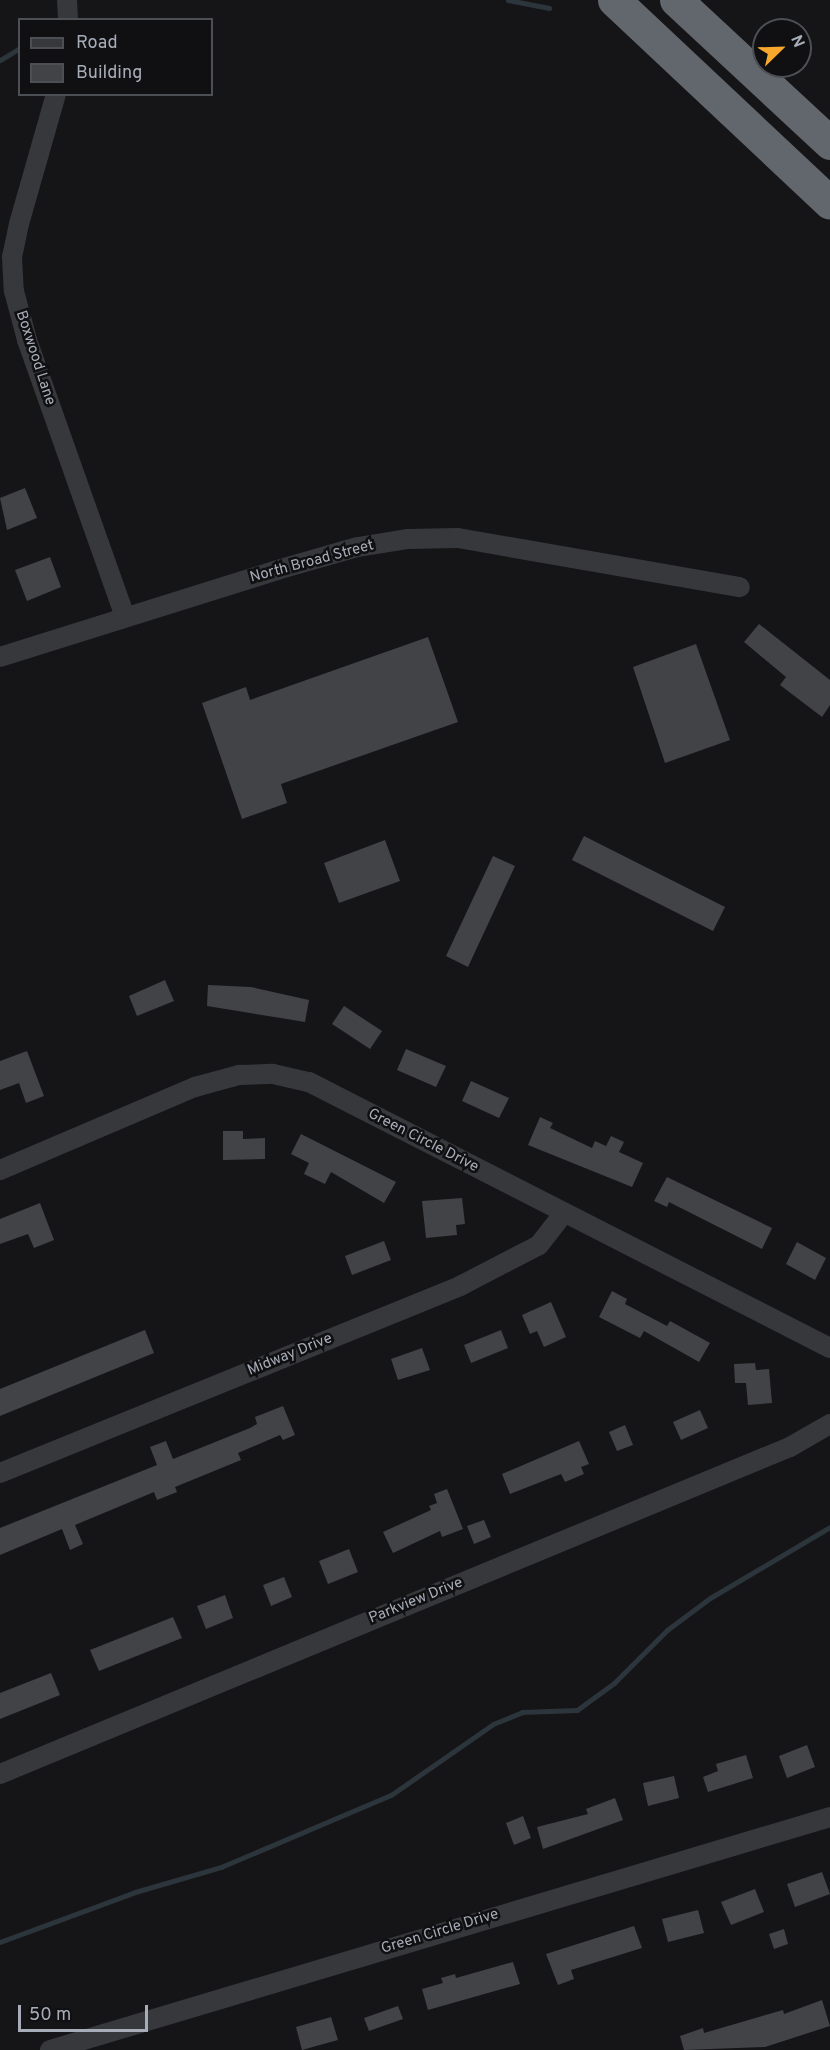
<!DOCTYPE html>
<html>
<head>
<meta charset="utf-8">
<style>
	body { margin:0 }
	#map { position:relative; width:830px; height:2050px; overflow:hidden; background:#151517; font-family:Overpass,sans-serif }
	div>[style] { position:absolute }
	.stream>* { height:5px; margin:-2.5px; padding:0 2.5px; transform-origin:2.5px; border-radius:2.5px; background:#2b353b }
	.building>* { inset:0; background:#414347 }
	.minor>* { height:20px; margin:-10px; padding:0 10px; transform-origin:10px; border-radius:10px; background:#36383c }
	.motorway>* { height:33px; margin:-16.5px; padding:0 16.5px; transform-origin:16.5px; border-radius:16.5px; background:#62666d }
	span { translate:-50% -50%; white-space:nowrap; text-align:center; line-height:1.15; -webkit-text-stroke:5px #101012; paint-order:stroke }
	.street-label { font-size:15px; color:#a7adb8 }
	.legend { position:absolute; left:18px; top:18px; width:195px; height:78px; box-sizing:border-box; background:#101012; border:2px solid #4c4f54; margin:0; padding:8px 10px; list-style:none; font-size:18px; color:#a7adb8 }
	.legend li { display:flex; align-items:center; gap:12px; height:30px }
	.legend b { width:30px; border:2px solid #4c4f54 }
	.north { position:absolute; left:752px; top:18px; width:60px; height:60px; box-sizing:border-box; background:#101012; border:2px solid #4c4f54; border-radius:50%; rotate:67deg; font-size:16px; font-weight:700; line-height:24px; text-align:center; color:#a7adb8 }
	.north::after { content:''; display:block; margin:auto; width:21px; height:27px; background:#f7a62e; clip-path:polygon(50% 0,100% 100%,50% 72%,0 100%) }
	.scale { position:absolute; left:18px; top:2005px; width:130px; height:27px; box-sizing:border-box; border:3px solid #a7adb8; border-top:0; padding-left:8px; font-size:18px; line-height:21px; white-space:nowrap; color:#a7adb8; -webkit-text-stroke:4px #101012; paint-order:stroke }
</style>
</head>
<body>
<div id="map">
	<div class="stream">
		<div style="left:508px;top:0;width:42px;rotate:11deg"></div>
		<div style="left:0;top:60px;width:23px;rotate:-31deg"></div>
		<div style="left:0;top:1942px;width:144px;rotate:-20.3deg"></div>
		<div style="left:135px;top:1892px;width:90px;rotate:-16.2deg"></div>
		<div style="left:221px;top:1867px;width:185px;rotate:-23deg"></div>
		<div style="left:391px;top:1795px;width:124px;rotate:-34.8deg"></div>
		<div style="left:493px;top:1724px;width:31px;rotate:-22deg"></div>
		<div style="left:522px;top:1712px;width:55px;rotate:-2.1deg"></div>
		<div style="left:577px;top:1710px;width:46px;rotate:-36.1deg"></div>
		<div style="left:614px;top:1683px;width:75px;rotate:-45deg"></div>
		<div style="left:667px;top:1630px;width:54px;rotate:-36.7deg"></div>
		<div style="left:710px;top:1598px;width:139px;rotate:-30.6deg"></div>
	</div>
	<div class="building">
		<div style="clip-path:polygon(25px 488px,37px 518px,7px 530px,0 498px)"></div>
		<div style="clip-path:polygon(50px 557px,61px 587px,27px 601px,15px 570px)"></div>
		<div style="clip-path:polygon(759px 624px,830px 680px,830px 705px,822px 717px,780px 685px,786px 677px,744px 642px)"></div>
		<div style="clip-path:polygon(428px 637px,458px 722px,281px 784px,287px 803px,242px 819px,202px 703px,246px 687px,250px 700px)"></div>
		<div style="clip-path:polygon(696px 644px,730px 740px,665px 763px,633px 667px)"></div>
		<div style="clip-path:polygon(584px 836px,725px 907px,713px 931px,572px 860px)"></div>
		<div style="clip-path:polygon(385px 840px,400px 881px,339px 903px,324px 863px)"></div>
		<div style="clip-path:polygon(493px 856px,515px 866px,468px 967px,446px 956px)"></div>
		<div style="clip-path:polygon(165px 980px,174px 1001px,137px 1016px,129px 996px)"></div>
		<div style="clip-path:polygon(208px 985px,251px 987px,309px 1000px,305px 1022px,207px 1006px)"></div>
		<div style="clip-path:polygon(344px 1006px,382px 1031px,370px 1049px,332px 1024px)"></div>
		<div style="clip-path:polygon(406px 1049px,446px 1066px,436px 1087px,397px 1070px)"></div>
		<div style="clip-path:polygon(27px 1051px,44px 1096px,26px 1103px,19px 1083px,0 1090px,0 1061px)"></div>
		<div style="clip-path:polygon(471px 1081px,509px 1098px,499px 1118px,462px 1101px)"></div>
		<div style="clip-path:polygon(540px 1117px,553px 1123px,550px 1128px,592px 1148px,595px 1141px,606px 1146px,611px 1136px,624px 1142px,619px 1152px,643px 1163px,632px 1187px,528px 1145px)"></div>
		<div style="clip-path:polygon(223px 1131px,243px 1131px,243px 1139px,265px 1138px,265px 1159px,223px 1160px)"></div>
		<div style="clip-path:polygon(301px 1134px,396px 1182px,384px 1203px,331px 1172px,325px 1184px,304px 1174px,309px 1163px,291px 1154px)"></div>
		<div style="clip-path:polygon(667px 1177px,772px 1228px,762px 1249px,669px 1202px,667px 1207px,654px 1201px)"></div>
		<div style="clip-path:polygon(462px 1198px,465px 1224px,456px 1225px,457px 1235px,426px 1238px,422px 1201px)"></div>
		<div style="clip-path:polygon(40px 1203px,54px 1240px,34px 1248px,28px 1234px,0 1244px,0 1219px)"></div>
		<div style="clip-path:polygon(384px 1241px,391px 1260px,352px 1275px,345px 1256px)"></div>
		<div style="clip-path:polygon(797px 1242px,826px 1258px,815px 1280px,786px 1264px)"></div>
		<div style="clip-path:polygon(612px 1291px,627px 1299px,625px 1304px,667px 1326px,670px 1321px,710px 1343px,699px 1362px,644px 1331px,640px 1338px,599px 1317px)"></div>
		<div style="clip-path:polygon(551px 1302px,566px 1337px,544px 1347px,537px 1331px,530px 1334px,522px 1315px)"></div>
		<div style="clip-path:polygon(145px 1330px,154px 1353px,0 1416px,0 1389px)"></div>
		<div style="clip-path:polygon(501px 1330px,508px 1348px,471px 1363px,464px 1345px)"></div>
		<div style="clip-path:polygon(422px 1348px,430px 1370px,398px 1380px,391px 1359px)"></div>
		<div style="clip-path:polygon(755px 1363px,756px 1370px,769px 1369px,772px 1403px,748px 1405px,746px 1383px,735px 1383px,734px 1364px)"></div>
		<div style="clip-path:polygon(283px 1406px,295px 1435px,283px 1440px,280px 1435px,238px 1453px,241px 1460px,175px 1487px,177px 1492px,157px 1500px,154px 1492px,75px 1525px,83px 1544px,70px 1550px,62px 1529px,0 1555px,0 1528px,157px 1465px,150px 1447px,166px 1441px,173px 1459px,250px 1428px,257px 1424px,255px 1417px)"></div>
		<div style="clip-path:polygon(700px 1410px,708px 1428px,681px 1440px,673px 1422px)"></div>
		<div style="clip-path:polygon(625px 1425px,633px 1445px,617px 1451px,609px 1432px)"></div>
		<div style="clip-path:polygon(579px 1441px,589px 1464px,581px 1467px,584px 1474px,565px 1482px,561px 1474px,510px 1494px,502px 1474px)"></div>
		<div style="clip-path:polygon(447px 1489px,463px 1529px,442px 1537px,440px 1531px,393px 1553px,383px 1532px,431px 1510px,429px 1506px,437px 1503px,434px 1494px)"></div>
		<div style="clip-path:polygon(484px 1520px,491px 1537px,474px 1544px,467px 1526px)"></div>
		<div style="clip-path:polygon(349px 1549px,358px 1572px,328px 1584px,319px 1561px)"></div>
		<div style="clip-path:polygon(284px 1577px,292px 1597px,271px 1606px,263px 1585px)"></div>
		<div style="clip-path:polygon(225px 1595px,233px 1618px,206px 1629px,197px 1606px)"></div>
		<div style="clip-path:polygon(173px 1617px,182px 1638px,99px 1671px,90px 1650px)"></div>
		<div style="clip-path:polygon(51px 1673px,60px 1695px,0 1719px,0 1693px)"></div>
		<div style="clip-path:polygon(807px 1745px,815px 1767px,787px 1778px,779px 1756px)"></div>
		<div style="clip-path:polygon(746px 1755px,753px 1778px,708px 1792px,703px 1777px,718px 1771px,716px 1764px)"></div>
		<div style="clip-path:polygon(674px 1776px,679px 1798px,648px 1806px,643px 1783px)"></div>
		<div style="clip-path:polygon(615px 1798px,623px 1820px,543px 1849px,537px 1827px,588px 1814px,586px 1809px)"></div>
		<div style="clip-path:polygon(523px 1816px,531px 1838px,514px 1845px,506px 1823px)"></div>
		<div style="clip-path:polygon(822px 1872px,830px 1894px,795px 1907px,787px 1884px)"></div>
		<div style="clip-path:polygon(755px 1889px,764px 1912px,731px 1925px,721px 1902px)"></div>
		<div style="clip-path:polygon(698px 1910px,704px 1933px,668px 1942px,662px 1919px)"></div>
		<div style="clip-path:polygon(634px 1926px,642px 1948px,571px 1970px,574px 1979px,558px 1985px,546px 1954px)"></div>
		<div style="clip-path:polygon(784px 1929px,788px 1944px,774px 1949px,769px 1934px)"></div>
		<div style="clip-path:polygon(513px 1962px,520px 1984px,428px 2010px,422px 1989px,443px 1983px,441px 1978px,455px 1974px,456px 1978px)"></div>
		<div style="clip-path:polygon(822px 2000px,830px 2026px,765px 2047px,684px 2050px,680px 2036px,703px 2028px,704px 2033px,783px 2010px,784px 2014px)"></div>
		<div style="clip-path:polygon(398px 2006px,403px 2019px,369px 2031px,364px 2018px)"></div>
		<div style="clip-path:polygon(331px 2017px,338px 2040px,302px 2050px,296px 2027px)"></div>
	</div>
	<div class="minor">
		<div style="left:67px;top:0;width:20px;rotate:87deg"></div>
		<div style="left:56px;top:94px;width:135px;rotate:105.9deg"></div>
		<div style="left:19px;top:224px;width:34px;rotate:102deg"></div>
		<div style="left:12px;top:257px;width:34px;rotate:87deg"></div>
		<div style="left:14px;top:291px;width:51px;rotate:75.1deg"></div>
		<div style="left:27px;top:340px;width:293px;rotate:70.5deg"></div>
		<div style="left:0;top:657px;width:290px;rotate:-17.4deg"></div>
		<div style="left:277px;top:570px;width:84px;rotate:-15.9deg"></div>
		<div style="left:358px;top:547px;width:51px;rotate:-9.1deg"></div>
		<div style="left:408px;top:539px;width:50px;rotate:-1.1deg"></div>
		<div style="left:458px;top:538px;width:286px;rotate:9.9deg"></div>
		<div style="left:0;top:1170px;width:212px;rotate:-23.1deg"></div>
		<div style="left:195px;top:1087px;width:46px;rotate:-15.3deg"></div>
		<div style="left:239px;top:1075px;width:34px;rotate:-2deg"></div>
		<div style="left:273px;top:1074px;width:37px;rotate:13deg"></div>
		<div style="left:309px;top:1082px;width:585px;rotate:27.05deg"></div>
		<div style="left:0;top:1473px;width:497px;rotate:-22.1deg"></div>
		<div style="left:460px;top:1286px;width:89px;rotate:-27.4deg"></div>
		<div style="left:539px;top:1245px;width:41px;rotate:-52deg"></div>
		<div style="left:0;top:1774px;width:855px;rotate:-22.49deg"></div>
		<div style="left:790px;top:1447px;width:46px;rotate:-29.9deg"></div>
		<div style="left:50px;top:2050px;width:814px;rotate:-16.63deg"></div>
	</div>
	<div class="motorway">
		<div style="left:614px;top:0;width:296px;rotate:43.2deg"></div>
		<div style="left:676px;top:0;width:210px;rotate:42.9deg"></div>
	</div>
	<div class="street-label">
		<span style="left:35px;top:358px;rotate:72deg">Boxwood Lane</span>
		<span style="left:312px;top:562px;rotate:-15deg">North Broad Street</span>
		<span style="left:423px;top:1141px;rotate:27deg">Green Circle Drive</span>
		<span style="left:290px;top:1355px;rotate:-22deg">Midway Drive</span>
		<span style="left:416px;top:1601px;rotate:-22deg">Parkview Drive</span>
		<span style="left:440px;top:1932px;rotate:-17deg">Green Circle Drive</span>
	</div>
	<ul class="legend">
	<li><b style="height:8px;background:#36383c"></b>Road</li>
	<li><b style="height:16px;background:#414347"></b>Building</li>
	</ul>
	<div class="north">N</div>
	<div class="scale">50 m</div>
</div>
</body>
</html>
